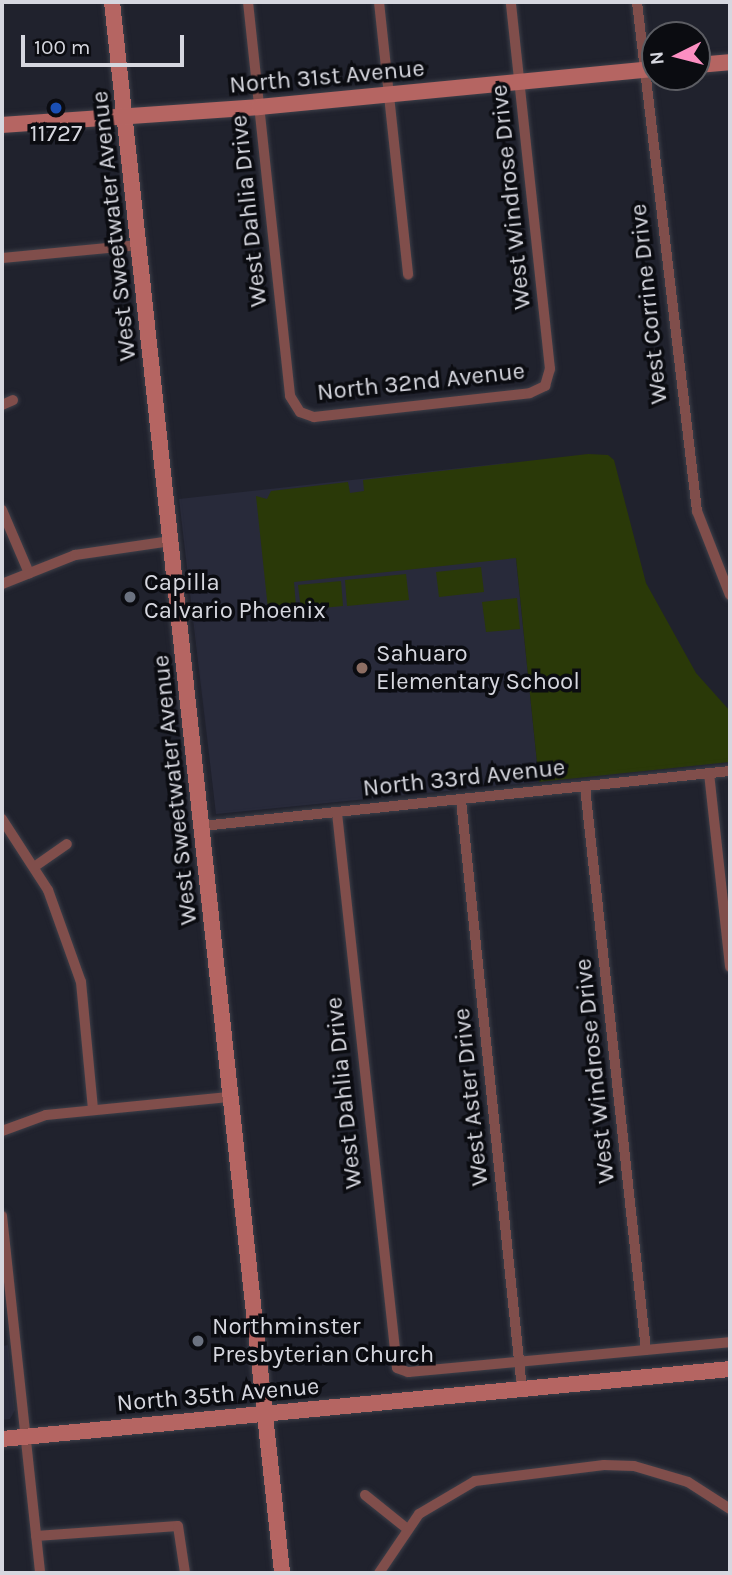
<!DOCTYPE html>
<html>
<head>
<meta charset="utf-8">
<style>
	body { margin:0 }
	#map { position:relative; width:732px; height:1575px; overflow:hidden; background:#20222d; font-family:Karla,sans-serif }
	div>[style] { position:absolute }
	.built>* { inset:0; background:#282a3a }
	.green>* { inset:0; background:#2a3908 }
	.roads { filter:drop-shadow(0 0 2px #3d3f49) drop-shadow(0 0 2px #3d3f49) }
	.street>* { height:10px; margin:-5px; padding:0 5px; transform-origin:5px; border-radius:5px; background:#804e4b }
	.secondary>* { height:16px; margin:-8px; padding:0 8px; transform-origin:8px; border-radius:8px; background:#b56562 }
	.dots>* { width:19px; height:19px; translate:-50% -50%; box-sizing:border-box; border:4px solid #0b0c11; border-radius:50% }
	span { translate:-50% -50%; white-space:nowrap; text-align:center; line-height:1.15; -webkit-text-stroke:7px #0b0c11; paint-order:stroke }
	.street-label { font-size:24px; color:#d6d7df }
	.poi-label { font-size:24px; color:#d6d7df }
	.left { translate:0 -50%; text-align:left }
	.frame { position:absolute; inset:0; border:4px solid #d6d7df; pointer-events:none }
	.north { position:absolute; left:641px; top:21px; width:70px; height:70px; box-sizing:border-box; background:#0b0c11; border:2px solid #5c5d63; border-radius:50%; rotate:264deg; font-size:19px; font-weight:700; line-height:28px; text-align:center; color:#d6d7df }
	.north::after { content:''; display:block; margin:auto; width:24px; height:32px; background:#fc8fc2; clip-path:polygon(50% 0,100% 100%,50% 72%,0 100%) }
	.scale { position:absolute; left:21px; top:35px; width:163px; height:32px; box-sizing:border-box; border:4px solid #d6d7df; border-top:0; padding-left:9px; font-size:21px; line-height:24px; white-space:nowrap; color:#d6d7df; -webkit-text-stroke:5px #0b0c11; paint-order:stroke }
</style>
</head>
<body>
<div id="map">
	<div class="built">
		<div style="clip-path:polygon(506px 463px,539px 782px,216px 814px,179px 499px)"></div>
		<div style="clip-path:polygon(8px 1345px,15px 1410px,10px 1419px,2px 1420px,2px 1346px)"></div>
	</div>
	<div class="green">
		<div style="clip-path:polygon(588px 454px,608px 455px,614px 460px,646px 583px,696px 673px,730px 711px,730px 762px,539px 782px,516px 558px,294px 582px,296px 606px,268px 609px,256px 496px,267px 499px,271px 491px,348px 482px,350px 493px,364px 491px,363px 480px)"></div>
		<div style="clip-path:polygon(481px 567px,484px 592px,439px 597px,436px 572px)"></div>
		<div style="clip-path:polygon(406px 574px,409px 600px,347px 606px,345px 580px)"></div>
		<div style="clip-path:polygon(341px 581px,343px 606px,301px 610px,298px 585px)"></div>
		<div style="clip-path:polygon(517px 598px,520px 629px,486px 632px,482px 602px)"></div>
	</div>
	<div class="roads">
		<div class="street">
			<div style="left:248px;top:2px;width:396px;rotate:83.9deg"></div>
			<div style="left:290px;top:396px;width:19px;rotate:58deg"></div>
			<div style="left:300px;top:412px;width:15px;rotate:20deg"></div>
			<div style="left:314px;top:417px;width:217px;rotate:-6.3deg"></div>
			<div style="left:530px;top:393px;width:17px;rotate:-25deg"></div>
			<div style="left:545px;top:386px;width:18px;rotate:-74deg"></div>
			<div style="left:550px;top:369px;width:369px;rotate:-96.1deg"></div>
			<div style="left:379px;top:2px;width:274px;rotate:83.9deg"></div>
			<div style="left:637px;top:2px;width:513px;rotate:83.28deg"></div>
			<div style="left:697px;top:511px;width:90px;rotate:68.6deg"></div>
			<div style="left:2px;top:258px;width:138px;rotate:-5.4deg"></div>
			<div style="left:2px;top:405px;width:12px;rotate:-24deg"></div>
			<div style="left:2px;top:510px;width:69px;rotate:66.8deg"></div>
			<div style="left:2px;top:584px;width:79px;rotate:-21.7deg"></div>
			<div style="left:75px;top:555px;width:97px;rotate:-8.3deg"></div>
			<div style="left:709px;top:773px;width:195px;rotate:83.8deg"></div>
			<div style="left:585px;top:787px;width:566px;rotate:83.82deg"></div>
			<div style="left:461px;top:800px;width:592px;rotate:84.09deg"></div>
			<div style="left:337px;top:813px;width:558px;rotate:83.83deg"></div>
			<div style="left:397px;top:1368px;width:12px;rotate:20deg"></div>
			<div style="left:408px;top:1372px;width:323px;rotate:-5.3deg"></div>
			<div style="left:2px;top:819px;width:85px;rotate:57.1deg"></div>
			<div style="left:48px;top:890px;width:98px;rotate:70.3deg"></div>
			<div style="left:81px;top:982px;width:128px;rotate:84.6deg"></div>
			<div style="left:202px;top:826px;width:531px;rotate:-5.95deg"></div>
			<div style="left:34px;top:867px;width:40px;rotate:-34.9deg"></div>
			<div style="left:2px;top:1131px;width:47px;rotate:-20deg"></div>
			<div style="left:46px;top:1115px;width:186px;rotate:-5.6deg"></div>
			<div style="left:2px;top:1216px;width:359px;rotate:83.9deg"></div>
			<div style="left:365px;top:1495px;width:53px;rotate:38.8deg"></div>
			<div style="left:36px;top:1536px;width:142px;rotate:-4deg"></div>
			<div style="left:178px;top:1526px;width:48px;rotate:81.5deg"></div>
			<div style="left:379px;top:1573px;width:71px;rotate:-55.9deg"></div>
			<div style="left:419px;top:1514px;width:65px;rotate:-30.5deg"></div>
			<div style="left:475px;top:1481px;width:130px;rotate:-7.1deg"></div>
			<div style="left:604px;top:1465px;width:30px;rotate:2deg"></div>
			<div style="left:634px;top:1466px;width:56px;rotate:16.5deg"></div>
			<div style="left:688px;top:1482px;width:50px;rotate:32.7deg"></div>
		</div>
		<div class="secondary">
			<div style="left:112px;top:2px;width:1580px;rotate:83.82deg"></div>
			<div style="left:697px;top:65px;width:33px;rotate:-5deg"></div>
			<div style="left:2px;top:125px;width:258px;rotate:-4deg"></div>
			<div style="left:259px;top:107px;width:398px;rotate:-5.5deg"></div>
			<div style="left:2px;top:1439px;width:731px;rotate:-5.49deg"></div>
		</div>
	</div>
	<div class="dots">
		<div style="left:56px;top:108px;background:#1a4fb4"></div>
		<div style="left:130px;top:597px;background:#6b7280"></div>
		<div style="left:362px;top:668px;background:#8d6e63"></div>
		<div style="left:198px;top:1341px;background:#6b7280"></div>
	</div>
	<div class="street-label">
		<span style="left:327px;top:77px;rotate:-5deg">North 31st Avenue</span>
		<span style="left:511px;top:197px;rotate:-96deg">West Windrose Drive</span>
		<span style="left:249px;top:211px;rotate:-96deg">West Dahlia Drive</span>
		<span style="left:114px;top:226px;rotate:-96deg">West Sweetwater Avenue</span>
		<span style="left:649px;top:304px;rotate:-96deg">West Corrine Drive</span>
		<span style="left:421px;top:382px;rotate:-6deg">North 32nd Avenue</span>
		<span style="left:464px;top:778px;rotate:-6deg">North 33rd Avenue</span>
		<span style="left:175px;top:790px;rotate:-96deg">West Sweetwater Avenue</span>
		<span style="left:595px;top:1071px;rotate:-96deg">West Windrose Drive</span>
		<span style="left:344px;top:1093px;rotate:-96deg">West Dahlia Drive</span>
		<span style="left:471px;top:1097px;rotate:-96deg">West Aster Drive</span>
		<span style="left:218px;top:1395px;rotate:-5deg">North 35th Avenue</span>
	</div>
	<div class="poi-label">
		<span style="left:56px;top:134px">11727</span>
		<span class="left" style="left:144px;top:597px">Capilla<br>Calvario Phoenix</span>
		<span class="left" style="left:376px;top:668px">Sahuaro<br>Elementary School</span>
		<span class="left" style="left:212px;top:1341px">Northminster<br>Presbyterian Church</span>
	</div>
	<div class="frame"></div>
	<div class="north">N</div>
	<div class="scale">100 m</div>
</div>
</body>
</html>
